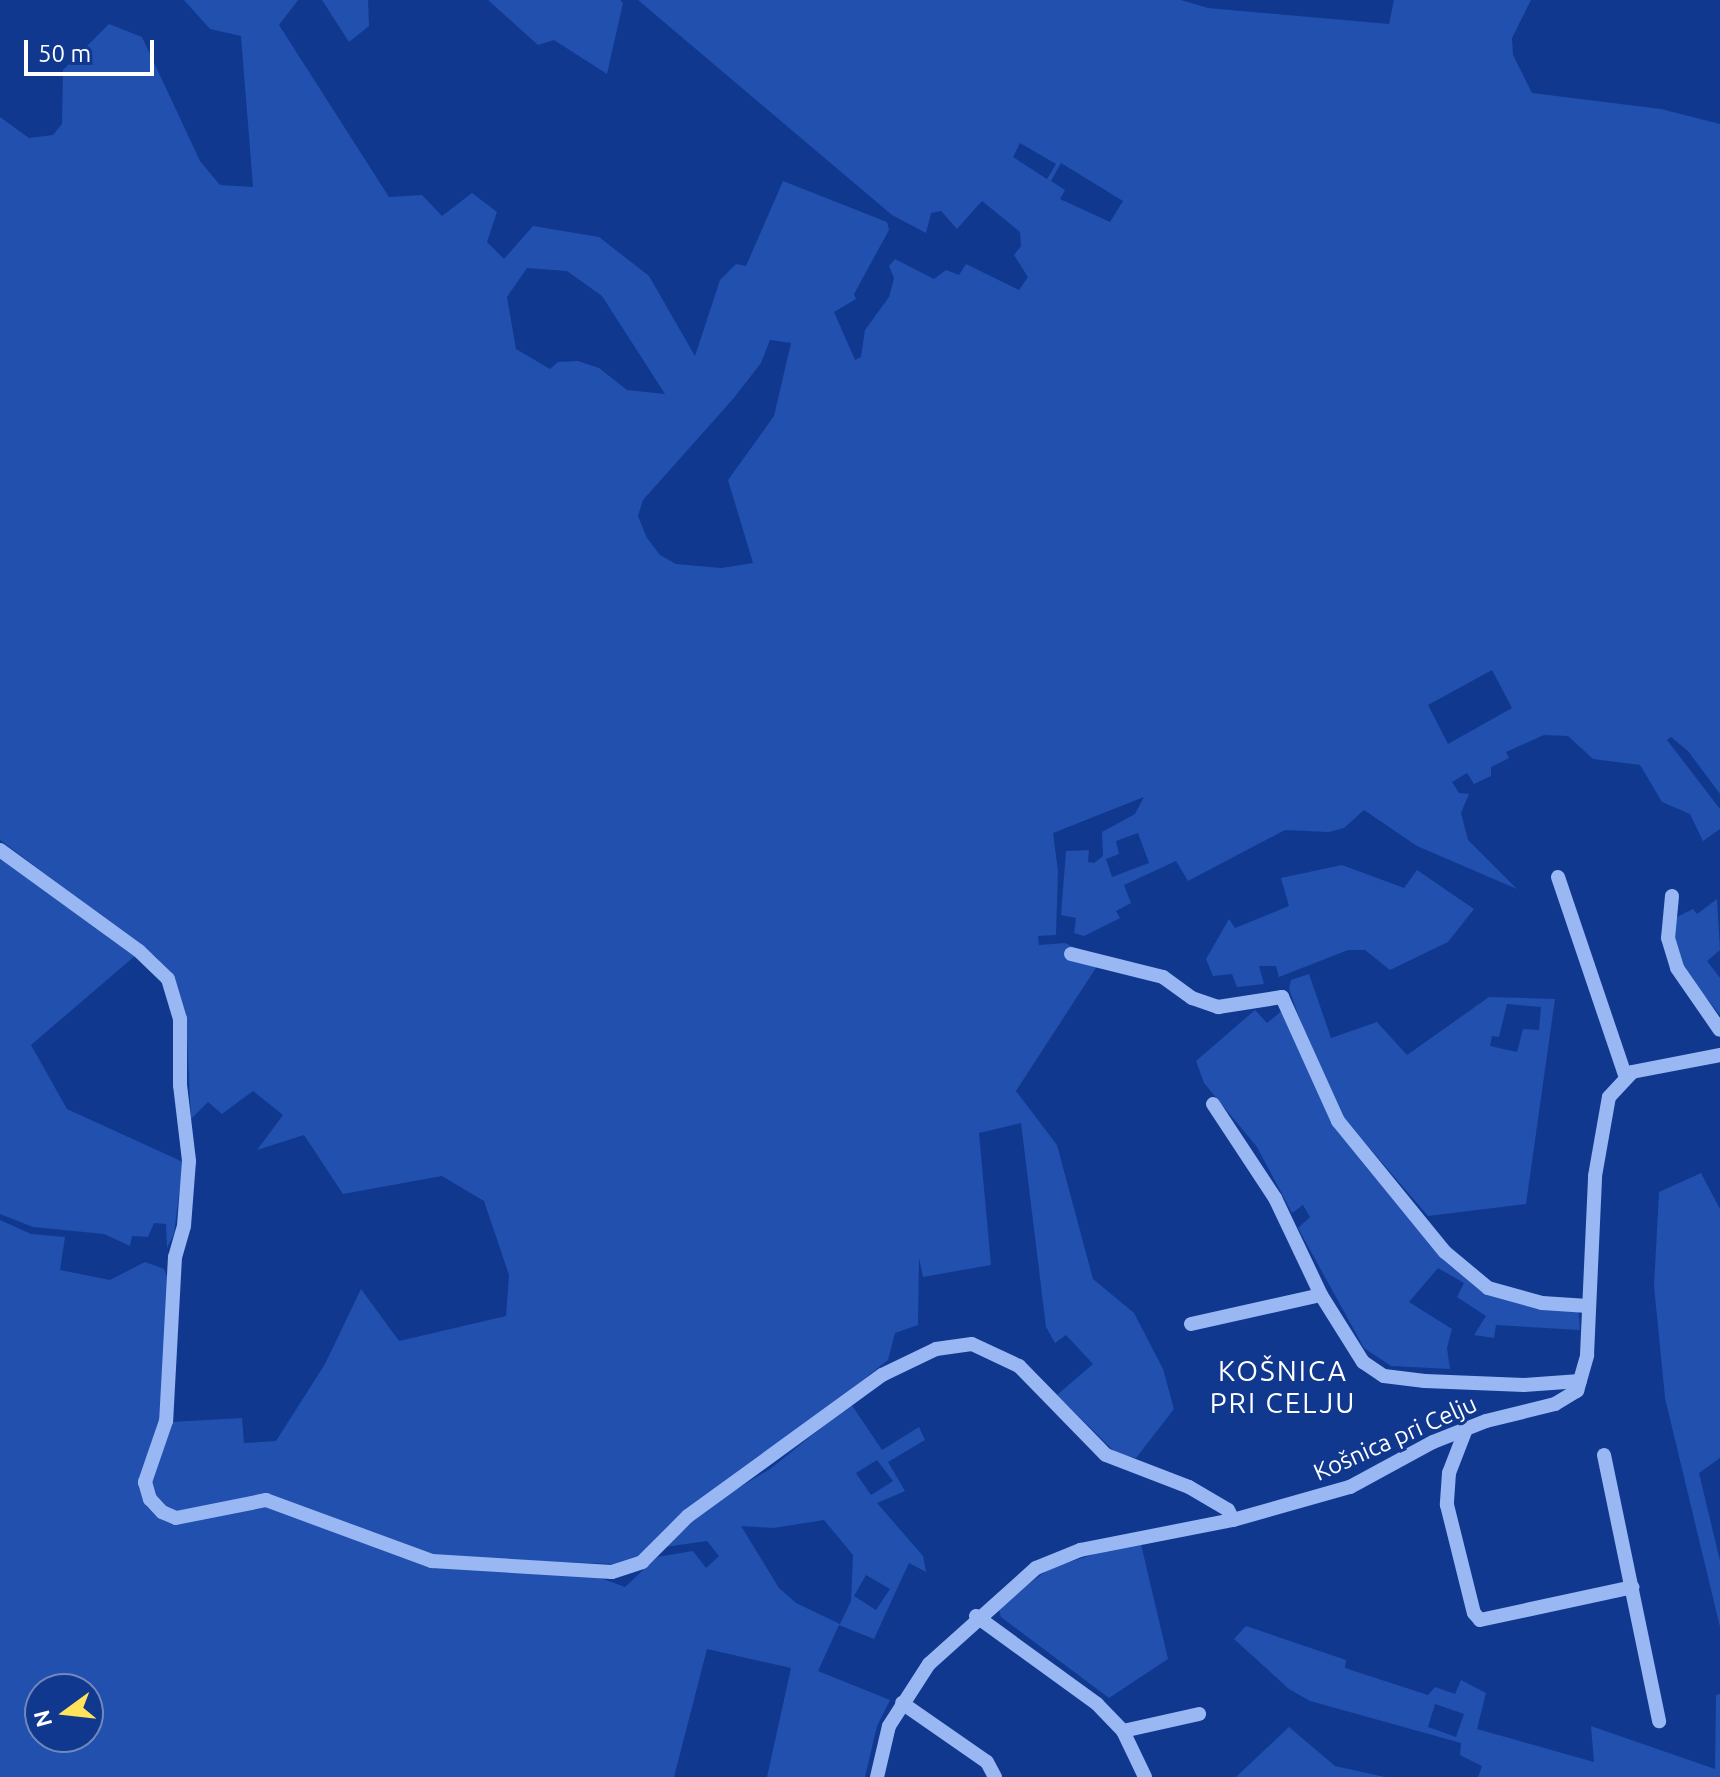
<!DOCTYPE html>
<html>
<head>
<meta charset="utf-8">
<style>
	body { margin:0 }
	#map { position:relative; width:1720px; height:1777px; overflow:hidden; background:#10388f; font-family:Ubuntu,sans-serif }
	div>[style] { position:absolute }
	.green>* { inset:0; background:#2150ae }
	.minor>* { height:14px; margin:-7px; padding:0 7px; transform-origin:7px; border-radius:7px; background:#99b7f3 }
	span { translate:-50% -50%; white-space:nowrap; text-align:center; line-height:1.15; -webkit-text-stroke:6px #10388f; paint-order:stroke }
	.street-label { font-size:24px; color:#fff }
	.quarter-label { font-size:28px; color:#fff; letter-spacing:2px }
	.north { position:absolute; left:24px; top:1673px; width:80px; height:80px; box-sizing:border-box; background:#10388f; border:2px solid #7088bc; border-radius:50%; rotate:255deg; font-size:22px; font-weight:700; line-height:32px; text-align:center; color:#fff }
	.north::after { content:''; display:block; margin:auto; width:28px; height:36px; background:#ffe35b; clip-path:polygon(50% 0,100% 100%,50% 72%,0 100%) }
	.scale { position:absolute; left:24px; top:40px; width:130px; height:36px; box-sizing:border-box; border:4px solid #fff; border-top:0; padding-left:10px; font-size:24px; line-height:28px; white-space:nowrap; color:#fff; -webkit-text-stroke:6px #10388f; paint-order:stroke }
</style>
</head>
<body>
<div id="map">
	<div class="green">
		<div style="clip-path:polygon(evenodd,184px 0,298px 0,279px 25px,389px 197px,422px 195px,442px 216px,472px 193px,497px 212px,487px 242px,504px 259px,533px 226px,599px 237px,649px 276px,695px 356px,720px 280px,736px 264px,746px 266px,783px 181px,887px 222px,889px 230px,854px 294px,856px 299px,834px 312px,855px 360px,861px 357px,865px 330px,889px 297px,894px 278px,889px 266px,895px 259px,934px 279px,946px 270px,959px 275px,966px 264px,1019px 290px,1028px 277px,1014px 255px,1021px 246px,1020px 232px,982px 201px,957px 229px,941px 211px,931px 213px,926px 233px,892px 215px,638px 0,1181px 0,1208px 8px,1389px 24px,1394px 0,1531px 0,1512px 38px,1513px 55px,1532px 93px,1661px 109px,1720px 124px,1720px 794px,1688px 751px,1671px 737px,1667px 740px,1720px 809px,1720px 829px,1703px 841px,1690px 814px,1662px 802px,1640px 765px,1593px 759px,1568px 736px,1544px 735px,1506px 752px,1509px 758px,1491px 767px,1491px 776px,1474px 784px,1467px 773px,1452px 782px,1459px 793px,1469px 794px,1461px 813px,1468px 840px,1517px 889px,1417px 846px,1364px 810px,1344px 828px,1329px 832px,1285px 830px,1188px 881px,1176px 861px,1124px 885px,1131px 903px,1116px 911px,1120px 918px,1084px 936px,1074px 933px,1076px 918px,1061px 915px,1066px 851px,1089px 850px,1088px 862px,1094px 863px,1103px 856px,1102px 832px,1135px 814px,1144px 797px,1053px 833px,1058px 871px,1056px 935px,1038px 936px,1039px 945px,1065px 943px,1101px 960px,1016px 1091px,1057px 1145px,1093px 1279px,1134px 1313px,1163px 1369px,1174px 1409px,1136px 1458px,1116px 1453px,1057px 1395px,1093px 1364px,1066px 1335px,1055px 1343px,1046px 1327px,1021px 1123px,979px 1133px,991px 1265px,923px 1277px,919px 1258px,918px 1325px,895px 1333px,888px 1360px,639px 1557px,613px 1564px,431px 1557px,262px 1495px,173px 1513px,153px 1497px,150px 1483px,170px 1422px,242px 1418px,244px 1443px,276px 1441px,325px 1364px,361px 1289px,399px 1341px,506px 1316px,509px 1275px,484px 1201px,442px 1176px,343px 1194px,304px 1135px,257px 1150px,283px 1115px,253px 1091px,222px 1114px,208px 1102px,191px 1119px,186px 1018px,175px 980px,156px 957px,0 840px,0 117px,29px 138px,53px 135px,62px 124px,63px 70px,109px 24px,142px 37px,200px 161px,220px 185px,253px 187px,241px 36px,210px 29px,184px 0,1020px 143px,1056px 164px,1047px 179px,1013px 157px,1020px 143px,184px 0,1061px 163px,1123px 201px,1110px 222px,1060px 199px,1065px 190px,1051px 181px,1061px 163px,184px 0,527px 268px,567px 271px,602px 296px,665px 394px,627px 390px,599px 368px,578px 361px,558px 362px,550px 369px,516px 349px,507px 297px,527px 268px,184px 0,770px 340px,791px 343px,774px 416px,728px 480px,753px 563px,721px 568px,676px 564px,660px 555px,647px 538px,638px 516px,643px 500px,733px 399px,761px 363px,770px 340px,184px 0,1492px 670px,1512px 708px,1448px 744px,1428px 705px,1492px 670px,184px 0,1138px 833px,1149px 863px,1112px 877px,1106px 859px,1119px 854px,1116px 841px,1138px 833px)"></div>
		<div style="clip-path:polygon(322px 0,368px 0,369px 26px,349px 42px)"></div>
		<div style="clip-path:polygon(488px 0,620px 0,623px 3px,607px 74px,554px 40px,538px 45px)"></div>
		<div style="clip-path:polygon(0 857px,136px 955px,31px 1045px,67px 1109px,183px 1162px,174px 1234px,167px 1248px,166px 1224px,154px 1223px,148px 1237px,132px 1236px,130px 1246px,104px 1234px,33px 1227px,0 1214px)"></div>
		<div style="clip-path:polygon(1342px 865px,1404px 888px,1417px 870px,1474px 909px,1448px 942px,1390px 970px,1365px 950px,1348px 950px,1279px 977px,1276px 966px,1259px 966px,1264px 984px,1237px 987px,1232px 974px,1213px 976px,1206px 959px,1229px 919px,1235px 928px,1289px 906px,1281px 878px)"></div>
		<div style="clip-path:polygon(1717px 899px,1720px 950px,1707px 961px,1720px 978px,1720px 1015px,1685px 972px,1672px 939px,1673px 919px,1693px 909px,1697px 914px)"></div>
		<div style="clip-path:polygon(evenodd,1309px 974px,1331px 1038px,1377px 1022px,1407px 1055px,1489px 997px,1555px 999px,1526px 1204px,1428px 1216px,1337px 1110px,1319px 1074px,1289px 989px,1291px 980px,1309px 974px,1507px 1004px,1541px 1007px,1539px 1030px,1523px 1029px,1517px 1052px,1490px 1046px,1492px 1036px,1499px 1037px,1507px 1004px)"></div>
		<div style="clip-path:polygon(1289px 1005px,1324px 1101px,1472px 1273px,1500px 1286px,1578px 1304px,1580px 1330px,1496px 1325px,1494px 1338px,1474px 1335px,1486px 1316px,1457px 1297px,1464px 1283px,1438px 1268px,1409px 1302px,1452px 1329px,1447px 1348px,1450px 1369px,1391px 1366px,1364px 1348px,1298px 1228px,1310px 1217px,1303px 1205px,1292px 1213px,1257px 1147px,1204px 1083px,1196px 1061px,1255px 1010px,1267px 1023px)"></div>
		<div style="clip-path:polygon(1701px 1173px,1720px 1209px,1720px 1458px,1699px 1473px,1720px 1561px,1720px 1627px,1665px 1398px,1654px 1286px,1659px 1192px)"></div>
		<div style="clip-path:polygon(evenodd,0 1220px,31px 1234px,65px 1237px,60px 1270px,110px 1280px,145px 1262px,164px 1269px,169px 1282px,160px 1420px,140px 1484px,146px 1506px,165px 1520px,265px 1504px,380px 1547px,595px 1576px,625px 1587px,657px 1557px,693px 1551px,706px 1568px,719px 1556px,707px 1541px,665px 1547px,712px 1504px,770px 1469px,851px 1404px,882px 1450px,919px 1427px,925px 1440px,888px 1462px,905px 1491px,877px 1503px,923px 1556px,926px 1572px,909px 1563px,874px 1639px,839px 1625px,818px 1671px,890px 1700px,877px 1726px,865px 1777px,767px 1777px,791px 1668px,707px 1649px,674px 1777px,0 1777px,0 1220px,877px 1460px,893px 1481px,871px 1495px,856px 1473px,877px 1460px,0 1220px,824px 1520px,853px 1555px,851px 1601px,840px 1624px,796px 1603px,779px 1588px,741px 1526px,774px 1528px,824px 1520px,0 1220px,866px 1575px,890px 1589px,876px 1610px,854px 1596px,866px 1575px,0 1220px,40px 1689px,88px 1689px,88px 1737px,40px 1737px,40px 1689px)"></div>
		<div style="clip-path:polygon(1140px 1540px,1168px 1659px,1109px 1698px,1001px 1617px,998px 1607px,1050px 1568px)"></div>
		<div style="clip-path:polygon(evenodd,1246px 1626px,1346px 1660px,1345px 1668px,1428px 1695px,1435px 1687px,1455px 1694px,1461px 1680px,1486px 1693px,1477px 1729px,1594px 1762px,1591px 1726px,1715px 1769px,1716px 1695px,1720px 1694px,1720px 1777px,1478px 1777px,1482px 1766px,1460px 1755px,1461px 1743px,1310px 1701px,1289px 1689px,1234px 1639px,1246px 1626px,1435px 1704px,1464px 1714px,1456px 1737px,1428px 1727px,1435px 1704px)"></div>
		<div style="clip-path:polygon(1289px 1727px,1335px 1766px,1385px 1777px,1236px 1777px)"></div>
	</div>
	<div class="minor">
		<div style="left:0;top:850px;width:172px;rotate:36deg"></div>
		<div style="left:139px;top:951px;width:40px;rotate:44deg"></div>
		<div style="left:168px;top:979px;width:42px;rotate:73.3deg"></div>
		<div style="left:180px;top:1019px;width:66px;rotate:90deg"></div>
		<div style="left:180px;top:1085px;width:77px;rotate:83.2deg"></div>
		<div style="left:189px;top:1161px;width:65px;rotate:94.4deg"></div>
		<div style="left:184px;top:1226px;width:32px;rotate:106deg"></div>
		<div style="left:175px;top:1257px;width:164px;rotate:93.1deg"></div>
		<div style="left:166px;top:1421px;width:65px;rotate:109deg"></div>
		<div style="left:145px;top:1482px;width:18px;rotate:74deg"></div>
		<div style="left:150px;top:1499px;width:18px;rotate:47deg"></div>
		<div style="left:162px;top:1512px;width:15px;rotate:23deg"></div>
		<div style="left:176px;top:1518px;width:92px;rotate:-11.3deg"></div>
		<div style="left:266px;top:1500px;width:177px;rotate:20.2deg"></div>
		<div style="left:432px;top:1561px;width:180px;rotate:3.5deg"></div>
		<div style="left:612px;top:1572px;width:32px;rotate:-18deg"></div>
		<div style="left:642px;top:1562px;width:65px;rotate:-45deg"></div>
		<div style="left:688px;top:1516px;width:240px;rotate:-36deg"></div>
		<div style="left:882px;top:1375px;width:60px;rotate:-25.7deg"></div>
		<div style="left:936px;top:1349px;width:36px;rotate:-8deg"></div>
		<div style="left:972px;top:1344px;width:52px;rotate:25.1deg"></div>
		<div style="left:1019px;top:1366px;width:124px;rotate:45.7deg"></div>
		<div style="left:1106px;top:1455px;width:89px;rotate:21.1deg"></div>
		<div style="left:1189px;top:1487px;width:45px;rotate:30.5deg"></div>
		<div style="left:1228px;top:1510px;width:11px;rotate:63deg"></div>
		<div style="left:1558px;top:877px;width:212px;rotate:71.3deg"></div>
		<div style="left:1672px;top:896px;width:42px;rotate:95.4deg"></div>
		<div style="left:1668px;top:938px;width:31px;rotate:73deg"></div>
		<div style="left:1677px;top:968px;width:75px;rotate:55.3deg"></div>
		<div style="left:1071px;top:954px;width:95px;rotate:14deg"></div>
		<div style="left:1163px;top:977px;width:36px;rotate:36deg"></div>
		<div style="left:1192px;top:998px;width:28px;rotate:19deg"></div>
		<div style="left:1218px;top:1007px;width:65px;rotate:-8.9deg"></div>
		<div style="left:1282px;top:997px;width:136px;rotate:65.7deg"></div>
		<div style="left:1338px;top:1121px;width:169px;rotate:50.8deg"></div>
		<div style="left:1445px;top:1252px;width:56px;rotate:39.9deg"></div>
		<div style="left:1488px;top:1288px;width:56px;rotate:15.5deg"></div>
		<div style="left:1542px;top:1303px;width:46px;rotate:3.7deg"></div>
		<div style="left:1213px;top:1104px;width:113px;rotate:56.6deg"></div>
		<div style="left:1275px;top:1198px;width:107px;rotate:64.6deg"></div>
		<div style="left:1321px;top:1295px;width:79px;rotate:57.9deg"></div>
		<div style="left:1363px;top:1362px;width:25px;rotate:34deg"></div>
		<div style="left:1384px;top:1376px;width:41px;rotate:7deg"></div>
		<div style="left:1425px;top:1381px;width:99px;rotate:2.3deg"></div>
		<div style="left:1524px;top:1385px;width:56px;rotate:-4.1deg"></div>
		<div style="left:1191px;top:1324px;width:133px;rotate:-12.6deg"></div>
		<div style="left:1466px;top:1429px;width:47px;rotate:111.1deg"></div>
		<div style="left:1449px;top:1473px;width:32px;rotate:94deg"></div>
		<div style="left:1447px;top:1505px;width:111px;rotate:76deg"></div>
		<div style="left:1474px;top:1613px;width:9px;rotate:49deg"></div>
		<div style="left:1480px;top:1620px;width:156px;rotate:-12.2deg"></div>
		<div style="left:1604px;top:1455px;width:272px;rotate:78.3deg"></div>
		<div style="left:976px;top:1616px;width:150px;rotate:36deg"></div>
		<div style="left:1097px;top:1704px;width:37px;rotate:46deg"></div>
		<div style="left:1123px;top:1731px;width:51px;rotate:64.4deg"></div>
		<div style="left:902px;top:1703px;width:103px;rotate:34.8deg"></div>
		<div style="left:987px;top:1762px;width:17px;rotate:62deg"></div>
		<div style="left:1123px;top:1731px;width:78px;rotate:-12.6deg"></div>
		<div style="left:877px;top:1777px;width:52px;rotate:-76.8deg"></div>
		<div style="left:889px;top:1726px;width:74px;rotate:-57.2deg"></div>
		<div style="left:929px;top:1664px;width:144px;rotate:-41.9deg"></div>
		<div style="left:1036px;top:1568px;width:48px;rotate:-22.2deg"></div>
		<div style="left:1080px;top:1550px;width:156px;rotate:-11.1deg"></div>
		<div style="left:1233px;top:1520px;width:122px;rotate:-15.8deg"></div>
		<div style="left:1350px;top:1487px;width:94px;rotate:-28.5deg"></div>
		<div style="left:1433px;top:1442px;width:57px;rotate:-21.6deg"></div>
		<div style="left:1486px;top:1421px;width:71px;rotate:-13.8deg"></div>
		<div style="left:1555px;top:1404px;width:26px;rotate:-31deg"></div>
		<div style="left:1577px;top:1391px;width:37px;rotate:-74deg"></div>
		<div style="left:1587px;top:1355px;width:179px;rotate:-87.4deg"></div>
		<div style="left:1595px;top:1176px;width:80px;rotate:-80deg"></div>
		<div style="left:1609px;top:1097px;width:34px;rotate:-47deg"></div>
		<div style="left:1632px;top:1072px;width:90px;rotate:-10.9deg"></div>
	</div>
	<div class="street-label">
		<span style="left:1395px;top:1438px;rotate:-24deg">Košnica pri Celju</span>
	</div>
	<div class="quarter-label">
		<span style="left:1283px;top:1387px">KOŠNICA<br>PRI CELJU</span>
	</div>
	<div class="north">N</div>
	<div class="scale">50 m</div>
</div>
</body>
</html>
